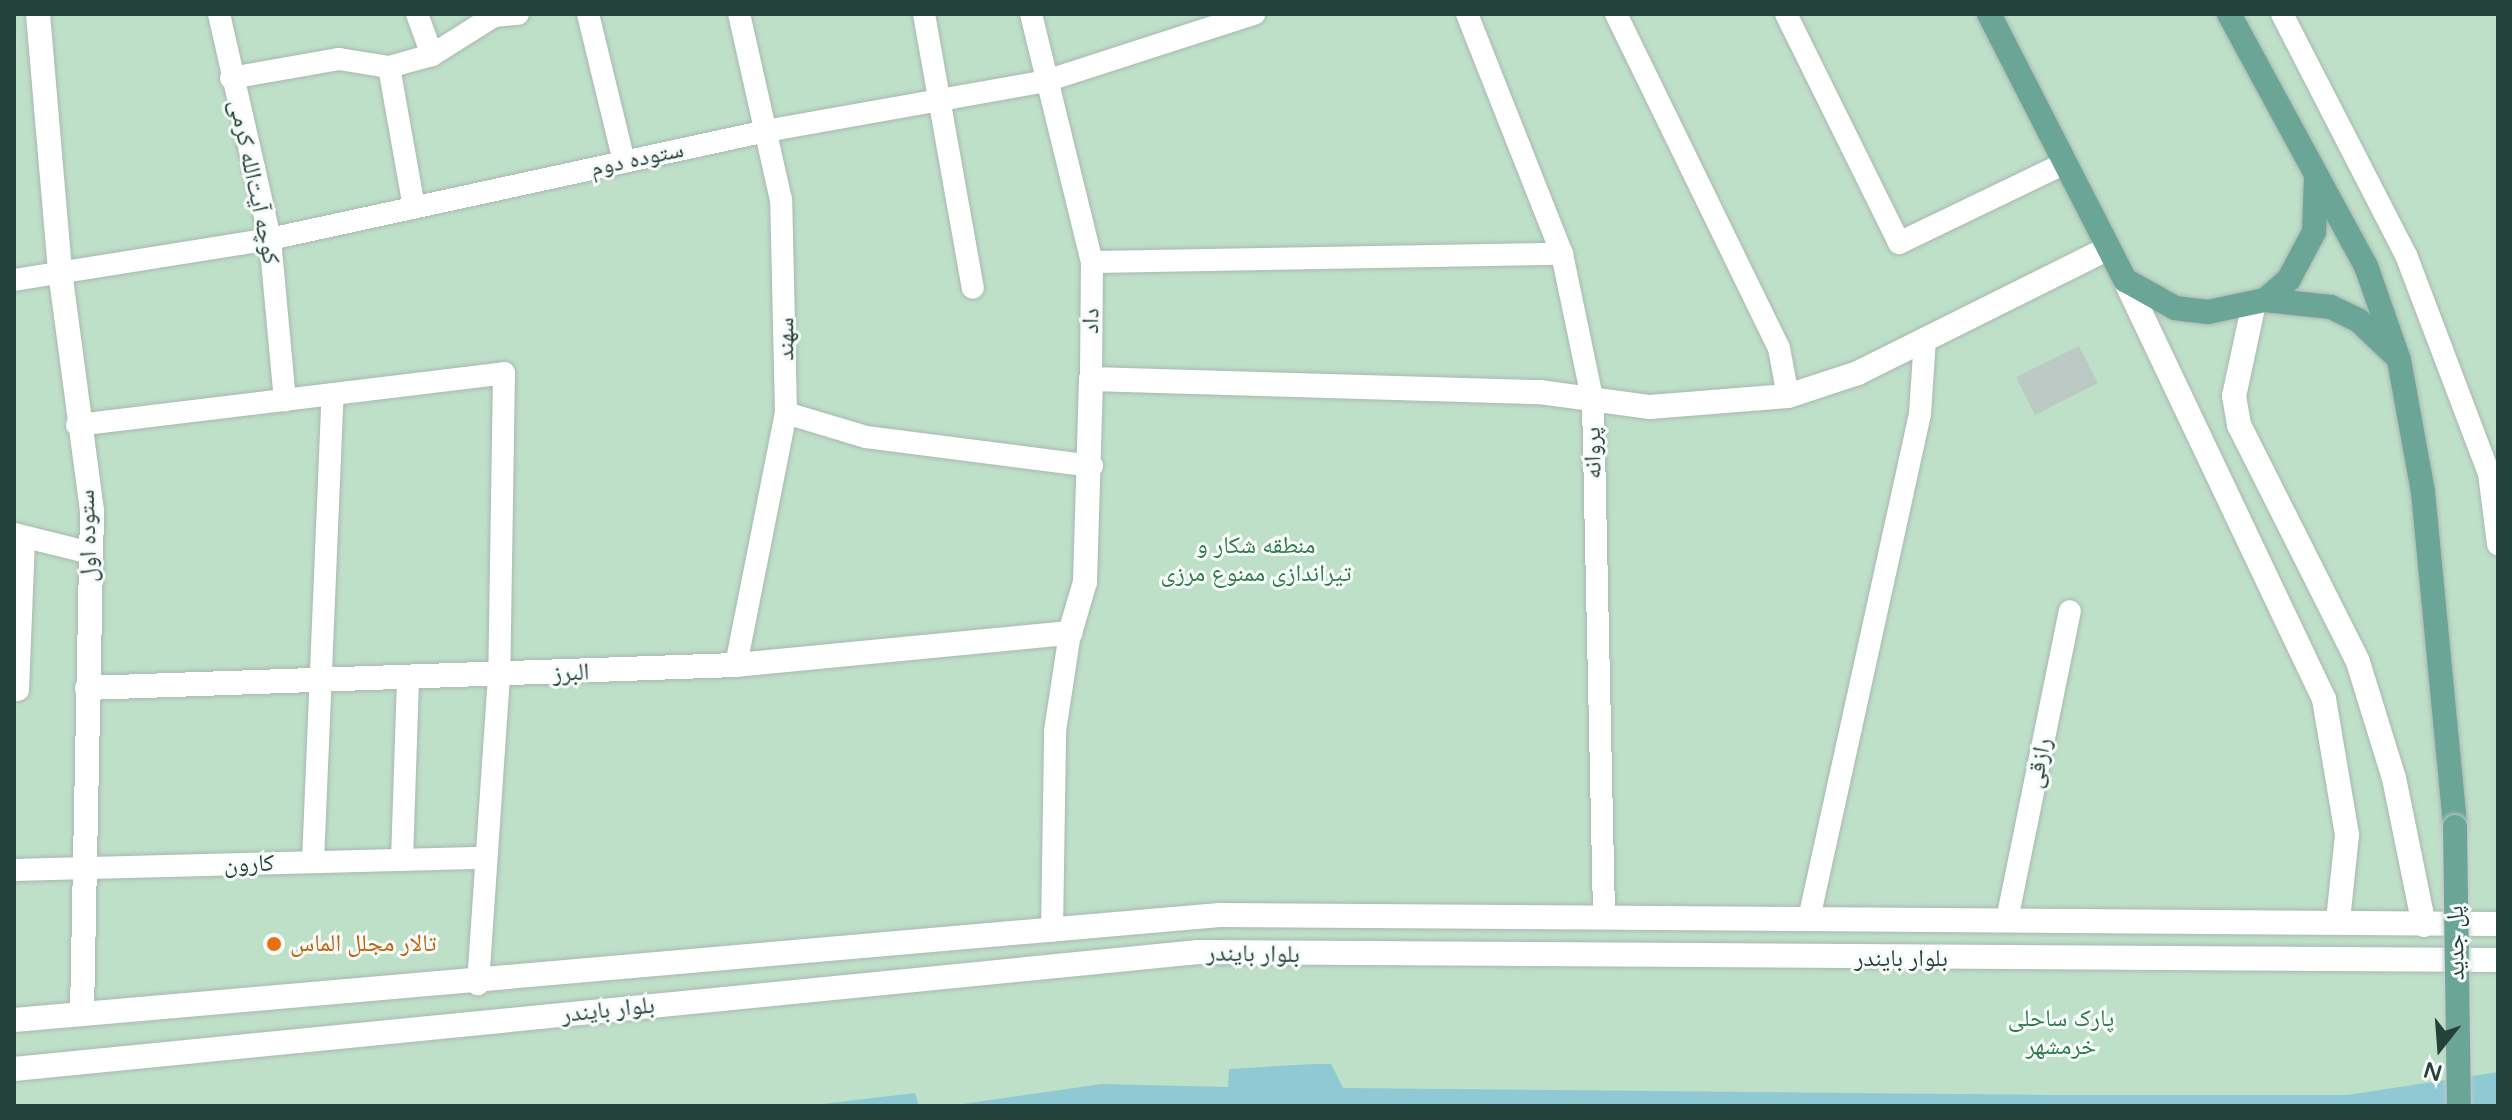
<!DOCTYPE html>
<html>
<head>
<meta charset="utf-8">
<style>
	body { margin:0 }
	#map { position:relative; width:2512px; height:1120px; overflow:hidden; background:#e6efeb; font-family:"Varela Round","Noto Naskh Arabic",sans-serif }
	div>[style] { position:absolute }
	.green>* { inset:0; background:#bfe0c8 }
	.water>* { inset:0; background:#8ec9d4 }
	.building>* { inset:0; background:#bbcac4 }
	.roads { filter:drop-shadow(0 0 2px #a8b8b2) drop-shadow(0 0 2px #a8b8b2) }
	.minor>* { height:22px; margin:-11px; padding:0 11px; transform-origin:11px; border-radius:11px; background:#fff }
	.tertiary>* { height:24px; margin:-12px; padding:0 12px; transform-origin:12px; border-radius:12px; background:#fff }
	.primary>* { height:24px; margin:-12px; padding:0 12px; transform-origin:12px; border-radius:12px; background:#6aa596 }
	.bridges { filter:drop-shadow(0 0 2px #c2cac8) drop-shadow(0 0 2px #c2cac8) }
	.primary-bridge>* { height:24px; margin:-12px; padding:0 12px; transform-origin:12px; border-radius:12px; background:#6aa596 }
	.dots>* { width:22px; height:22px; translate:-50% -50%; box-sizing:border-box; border:4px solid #f7fbf9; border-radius:50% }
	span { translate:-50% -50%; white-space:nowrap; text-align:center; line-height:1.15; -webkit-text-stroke:6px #f7fbf9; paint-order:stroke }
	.street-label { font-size:24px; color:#24423a }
	.park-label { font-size:24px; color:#2d7a4b }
	.food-label { font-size:24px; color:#c56008 }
	.left { translate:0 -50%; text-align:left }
	.frame { position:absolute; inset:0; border:16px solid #24423a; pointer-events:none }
	.north { position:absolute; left:2400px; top:1008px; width:80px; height:80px; -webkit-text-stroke:6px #f7fbf9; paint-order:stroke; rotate:197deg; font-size:22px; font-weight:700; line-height:32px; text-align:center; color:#24423a }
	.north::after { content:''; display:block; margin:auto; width:28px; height:36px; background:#24423a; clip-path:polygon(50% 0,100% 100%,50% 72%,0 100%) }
</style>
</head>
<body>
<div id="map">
	<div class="green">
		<div style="clip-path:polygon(14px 14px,2498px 14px,2498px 1106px,14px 1106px)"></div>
	</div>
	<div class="water">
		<div style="clip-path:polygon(1313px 1064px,1331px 1064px,1343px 1088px,2055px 1095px,2347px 1095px,2498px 1072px,2498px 1106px,949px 1106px,1102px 1084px,1228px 1087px,1229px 1069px)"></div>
		<div style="clip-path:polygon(915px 1093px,919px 1106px,805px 1106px)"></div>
	</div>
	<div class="building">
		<div style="clip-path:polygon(2079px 346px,2098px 383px,2035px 415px,2016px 377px)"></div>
	</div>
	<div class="roads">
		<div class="minor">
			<div style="left:219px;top:14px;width:231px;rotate:77.2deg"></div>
			<div style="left:270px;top:239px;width:162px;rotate:84.7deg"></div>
			<div style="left:417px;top:14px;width:44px;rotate:69.9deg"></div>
			<div style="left:588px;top:14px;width:152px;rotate:76.3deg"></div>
			<div style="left:924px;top:14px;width:278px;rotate:79.9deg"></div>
			<div style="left:1031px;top:14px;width:255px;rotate:76.2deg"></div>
			<div style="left:1092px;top:262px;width:117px;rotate:90.5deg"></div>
			<div style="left:1467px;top:14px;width:258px;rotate:68.4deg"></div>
			<div style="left:1562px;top:254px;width:151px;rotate:78.2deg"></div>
			<div style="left:1593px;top:402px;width:512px;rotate:88.77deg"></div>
			<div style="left:1616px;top:14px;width:372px;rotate:64deg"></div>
			<div style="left:1779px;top:348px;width:49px;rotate:79.4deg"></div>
			<div style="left:1786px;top:14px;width:255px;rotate:63.7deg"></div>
			<div style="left:1899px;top:243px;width:180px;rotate:-25.7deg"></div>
			<div style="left:2282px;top:14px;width:271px;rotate:62.8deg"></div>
			<div style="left:2406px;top:255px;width:233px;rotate:69.2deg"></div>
			<div style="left:2489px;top:473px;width:72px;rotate:82.8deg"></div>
			<div style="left:389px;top:67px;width:143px;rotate:79.9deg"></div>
			<div style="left:231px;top:78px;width:110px;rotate:-10deg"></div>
			<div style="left:339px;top:59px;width:51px;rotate:9.1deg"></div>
			<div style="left:389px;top:67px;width:45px;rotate:-15.6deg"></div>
			<div style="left:432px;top:55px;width:73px;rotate:-32.2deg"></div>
			<div style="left:494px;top:16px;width:24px;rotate:-5deg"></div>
			<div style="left:1092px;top:262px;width:470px;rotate:-1deg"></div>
			<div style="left:14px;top:280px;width:259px;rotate:-9.1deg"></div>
			<div style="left:270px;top:239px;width:508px;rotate:-12.28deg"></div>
			<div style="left:766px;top:131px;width:284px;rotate:-10.1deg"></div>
			<div style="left:1046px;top:81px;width:219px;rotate:-17.9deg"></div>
			<div style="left:786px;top:413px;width:84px;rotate:16.7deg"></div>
			<div style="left:866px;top:437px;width:228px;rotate:7.3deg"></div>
			<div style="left:77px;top:425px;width:430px;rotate:-6.9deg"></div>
			<div style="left:504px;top:373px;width:303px;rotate:90.9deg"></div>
			<div style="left:499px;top:676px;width:309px;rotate:93.9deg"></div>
			<div style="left:14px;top:534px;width:79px;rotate:13.9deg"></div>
			<div style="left:736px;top:665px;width:257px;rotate:-78.8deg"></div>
			<div style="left:786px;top:413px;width:213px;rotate:-91.3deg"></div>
			<div style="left:781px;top:200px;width:191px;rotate:-102.7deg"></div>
			<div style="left:18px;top:690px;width:148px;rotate:-87.7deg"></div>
			<div style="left:402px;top:860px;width:182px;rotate:-88.1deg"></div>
			<div style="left:313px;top:862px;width:468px;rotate:-87.6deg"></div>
			<div style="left:14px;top:870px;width:469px;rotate:-1.5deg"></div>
			<div style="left:1810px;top:914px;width:512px;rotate:-77.59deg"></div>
			<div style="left:1920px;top:414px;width:76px;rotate:-86.2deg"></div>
			<div style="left:2008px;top:915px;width:310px;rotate:-78.5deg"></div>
			<div style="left:1052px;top:931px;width:200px;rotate:-89.1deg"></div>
			<div style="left:1055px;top:731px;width:99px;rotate:-81.3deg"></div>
		</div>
		<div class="tertiary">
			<div style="left:38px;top:14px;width:258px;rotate:85.1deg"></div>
			<div style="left:60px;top:271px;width:241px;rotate:82.4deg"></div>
			<div style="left:92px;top:510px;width:503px;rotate:91.14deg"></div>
			<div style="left:2125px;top:280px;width:464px;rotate:64.6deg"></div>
			<div style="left:2324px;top:699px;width:138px;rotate:80.4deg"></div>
			<div style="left:2347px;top:835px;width:86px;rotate:96deg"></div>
			<div style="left:2254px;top:303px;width:95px;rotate:102.1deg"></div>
			<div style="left:2234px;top:396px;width:29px;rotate:80deg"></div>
			<div style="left:2239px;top:425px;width:265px;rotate:63.3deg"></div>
			<div style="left:2358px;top:662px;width:121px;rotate:72.8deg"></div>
			<div style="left:2394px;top:778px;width:150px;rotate:78.5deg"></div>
			<div style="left:87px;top:688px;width:649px;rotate:-2.03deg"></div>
			<div style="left:736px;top:665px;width:336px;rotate:-5.5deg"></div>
			<div style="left:1070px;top:633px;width:53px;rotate:-73.6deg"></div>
			<div style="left:1085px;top:582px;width:203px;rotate:-88.3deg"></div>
			<div style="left:1091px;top:379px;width:449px;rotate:1.7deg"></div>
			<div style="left:1540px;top:392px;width:111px;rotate:7.8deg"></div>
			<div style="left:1650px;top:407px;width:138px;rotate:-4.6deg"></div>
			<div style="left:1788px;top:396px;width:74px;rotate:-18.2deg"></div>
			<div style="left:1858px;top:373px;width:276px;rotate:-26.5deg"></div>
			<div style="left:14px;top:1020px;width:1210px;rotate:-4.98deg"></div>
			<div style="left:1219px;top:915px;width:1279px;rotate:0.4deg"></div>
			<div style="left:14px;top:1069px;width:1190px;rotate:-5.64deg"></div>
			<div style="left:1198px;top:952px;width:1300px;rotate:0.35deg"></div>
		</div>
		<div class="primary">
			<div style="left:1989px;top:14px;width:299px;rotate:62.9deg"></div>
			<div style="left:2125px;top:280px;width:57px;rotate:29.2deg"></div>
			<div style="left:2175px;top:308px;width:33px;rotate:7deg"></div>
			<div style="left:2208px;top:312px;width:58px;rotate:-11.9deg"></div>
			<div style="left:2265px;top:300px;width:66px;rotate:6.1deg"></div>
			<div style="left:2331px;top:307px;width:30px;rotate:26deg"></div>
			<div style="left:2358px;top:320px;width:51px;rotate:43.4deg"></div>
			<div style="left:2229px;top:14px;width:287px;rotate:61.5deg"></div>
			<div style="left:2366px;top:266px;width:100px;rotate:70.7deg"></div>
			<div style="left:2399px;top:360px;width:134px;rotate:79.7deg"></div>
			<div style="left:2423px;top:492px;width:337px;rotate:84.5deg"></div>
			<div style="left:2265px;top:300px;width:32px;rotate:-41deg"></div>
			<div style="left:2289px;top:279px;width:53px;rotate:-62deg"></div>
			<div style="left:2314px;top:232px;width:55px;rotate:-87.9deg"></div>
		</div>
	</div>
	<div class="bridges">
		<div class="primary-bridge">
			<div style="left:2455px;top:827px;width:279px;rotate:89.2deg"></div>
		</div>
	</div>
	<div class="dots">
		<div style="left:274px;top:944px;background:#e8710a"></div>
	</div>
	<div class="street-label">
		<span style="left:637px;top:159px;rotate:-12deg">ستوده دوم</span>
		<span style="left:254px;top:182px;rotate:78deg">کوچه آیت‌الله کرمی</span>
		<span style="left:1091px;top:321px;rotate:-89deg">داد</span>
		<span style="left:786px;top:339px;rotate:-90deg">سهند</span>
		<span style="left:1593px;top:453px;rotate:-91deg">پروانه</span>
		<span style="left:88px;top:536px;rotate:-92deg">ستوده اول</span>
		<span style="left:571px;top:673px;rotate:-3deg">البرز</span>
		<span style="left:2039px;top:763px;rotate:-79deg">رازقی</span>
		<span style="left:249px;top:864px;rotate:-2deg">کارون</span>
		<span style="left:2456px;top:943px;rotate:-91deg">پل جدید</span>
		<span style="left:1253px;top:954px;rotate:1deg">بلوار بایندر</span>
		<span style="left:1901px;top:959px">بلوار بایندر</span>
		<span style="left:608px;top:1010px;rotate:-6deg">بلوار بایندر</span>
	</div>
	<div class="park-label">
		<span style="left:1256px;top:560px">منطقه شکار و<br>تیراندازی ممنوع مرزی</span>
		<span style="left:2061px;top:1033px">پارک ساحلی<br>خرمشهر</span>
	</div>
	<div class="food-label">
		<span class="left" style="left:290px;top:944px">تالار مجلل الماس</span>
	</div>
	<div class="frame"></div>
	<div class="north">N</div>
</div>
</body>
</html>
